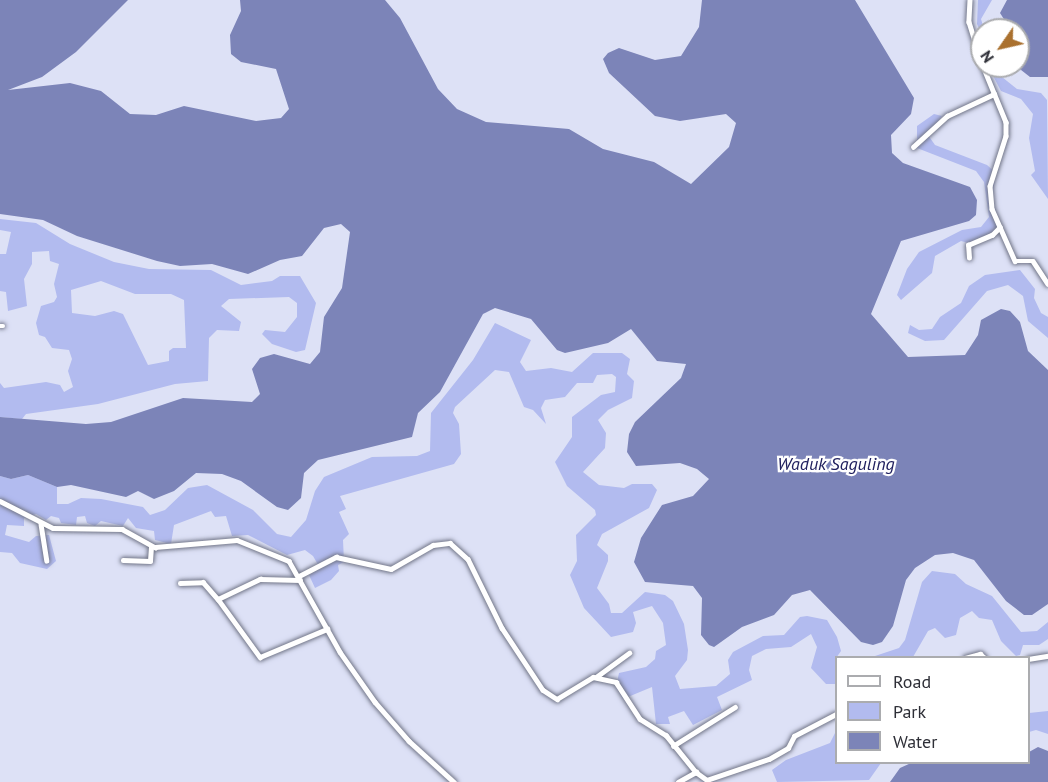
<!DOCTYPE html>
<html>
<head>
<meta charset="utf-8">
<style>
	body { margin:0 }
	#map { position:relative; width:1048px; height:782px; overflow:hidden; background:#dde1f6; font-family:"PT Sans",sans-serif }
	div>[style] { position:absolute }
	.green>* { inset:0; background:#b2bbef }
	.water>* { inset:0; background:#7c84b8 }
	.roads { filter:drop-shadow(0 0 2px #727688) drop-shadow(0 0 2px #727688) }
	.minor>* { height:4.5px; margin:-2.25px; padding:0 2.25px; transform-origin:2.25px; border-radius:2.25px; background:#fff }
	span { translate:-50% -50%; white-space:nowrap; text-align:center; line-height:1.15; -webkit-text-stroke:4.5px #fff; paint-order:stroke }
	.water-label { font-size:18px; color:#21215f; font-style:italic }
	.legend { position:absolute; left:835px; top:656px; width:195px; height:108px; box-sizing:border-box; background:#fff; border:2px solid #abacaf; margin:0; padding:8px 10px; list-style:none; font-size:18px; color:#2e2f37 }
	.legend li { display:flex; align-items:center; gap:12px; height:30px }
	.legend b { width:30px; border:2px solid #abacaf }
	.north { position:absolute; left:970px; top:18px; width:60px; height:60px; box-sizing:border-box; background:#fff; border:2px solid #abacaf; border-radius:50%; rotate:236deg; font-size:16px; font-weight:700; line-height:24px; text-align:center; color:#2e2f37 }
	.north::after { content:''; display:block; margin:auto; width:21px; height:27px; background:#aa712f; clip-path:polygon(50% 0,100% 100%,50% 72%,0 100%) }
</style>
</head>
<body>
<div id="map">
	<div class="green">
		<div style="clip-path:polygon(978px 0,992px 0,981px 19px,983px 26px,991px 30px,982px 30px,982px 34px,977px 24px)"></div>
		<div style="clip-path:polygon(988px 66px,1000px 66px,1002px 77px,1017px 89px,1041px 93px,1047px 100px,1048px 199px,1031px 175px,1035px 171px,1029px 138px,1033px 114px,1021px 99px,1001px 91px)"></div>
		<div style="clip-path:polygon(934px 114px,942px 116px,928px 135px,935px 145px,987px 165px,996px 173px,992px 198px,1002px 231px,976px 245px,961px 241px,935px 256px,932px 273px,901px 300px,897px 295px,907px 269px,919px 252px,962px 230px,981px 227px,989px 217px,984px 182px,976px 171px,917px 148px,917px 126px)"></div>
		<div style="clip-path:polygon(evenodd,0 219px,36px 223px,70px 244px,114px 262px,149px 269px,211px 270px,241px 285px,272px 281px,280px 276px,300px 276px,316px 303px,305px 350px,296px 352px,272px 344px,262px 334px,265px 330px,285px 332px,297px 317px,297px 303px,289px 297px,229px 299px,221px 306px,241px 322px,239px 331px,217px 330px,209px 338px,208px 381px,175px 384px,98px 404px,26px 414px,22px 419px,0 417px,0 383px,4px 388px,46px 382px,60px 385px,64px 392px,73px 387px,68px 371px,72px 359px,69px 350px,52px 348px,45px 337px,39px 335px,36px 323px,41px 306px,54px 302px,57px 297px,54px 284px,59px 264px,50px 261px,49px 251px,32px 252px,32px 264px,24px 279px,27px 306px,8px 311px,6px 292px,0 291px,0 254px,6px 254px,11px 232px,0 230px,0 219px,101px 281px,135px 294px,171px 294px,184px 300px,186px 348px,173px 348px,169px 351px,169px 361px,148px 365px,123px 314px,114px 311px,95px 316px,72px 313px,71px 290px,101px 281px)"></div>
		<div style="clip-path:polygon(1020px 270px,1035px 289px,1034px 298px,1041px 313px,1048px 317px,1048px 338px,1028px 321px,1023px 296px,1008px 285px,987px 291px,944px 340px,925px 341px,908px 333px,910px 325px,919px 330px,932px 329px,940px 317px,961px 303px,969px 286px,985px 275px)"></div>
		<div style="clip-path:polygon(495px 323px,531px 340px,520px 362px,526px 371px,551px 368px,572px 372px,593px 353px,622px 353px,630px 359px,627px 374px,634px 381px,632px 398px,608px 410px,598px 420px,606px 433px,605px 448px,583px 472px,599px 485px,624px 488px,632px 484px,652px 484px,657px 490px,649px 508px,602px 534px,597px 545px,608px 555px,608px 561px,597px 588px,609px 604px,611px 613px,622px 613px,645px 592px,665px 595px,673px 601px,684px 624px,688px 650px,687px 660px,675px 676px,680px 689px,716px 686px,730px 674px,728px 660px,733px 652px,763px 636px,784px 635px,800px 617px,807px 616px,827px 620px,837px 637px,841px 651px,836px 658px,836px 684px,826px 684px,811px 668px,817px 647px,811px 634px,791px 647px,766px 649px,752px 656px,749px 670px,752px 680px,717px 697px,722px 710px,693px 725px,684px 711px,668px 717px,670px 724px,656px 724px,652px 687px,623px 699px,616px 687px,619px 673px,646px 667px,655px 659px,656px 651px,666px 645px,663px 623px,652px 606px,633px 612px,636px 623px,633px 632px,611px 637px,584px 608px,570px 575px,577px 561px,576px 535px,596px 515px,595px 510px,567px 486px,555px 462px,572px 437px,572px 417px,601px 395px,615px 392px,616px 377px,612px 374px,597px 375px,593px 383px,577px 383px,565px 397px,545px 400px,541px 408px,546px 424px,533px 410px,524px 407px,509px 372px,495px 370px,455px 407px,453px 413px,459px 424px,461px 454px,454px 464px,340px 496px,346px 509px,339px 512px,349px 534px,343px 540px,344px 562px,338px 565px,339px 571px,331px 580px,315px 588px,309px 575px,320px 568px,313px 556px,305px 550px,287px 555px,248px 535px,232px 536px,226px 516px,215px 517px,211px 511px,174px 525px,171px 544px,155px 540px,154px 531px,136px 528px,128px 518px,123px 526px,101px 521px,95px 526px,87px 523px,85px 516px,77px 517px,76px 525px,61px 523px,59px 518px,51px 516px,46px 520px,36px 514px,24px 518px,24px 526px,7px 525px,5px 535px,29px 542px,36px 536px,49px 535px,56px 561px,47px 569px,20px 563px,12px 553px,0 552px,0 476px,11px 479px,28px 475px,57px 487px,57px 504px,68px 504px,81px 498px,101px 499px,143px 507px,150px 515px,165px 510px,188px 488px,207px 485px,253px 510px,277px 534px,291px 537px,306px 520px,315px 491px,324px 477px,372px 457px,417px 456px,430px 451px,431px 413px,473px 360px)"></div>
		<div style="clip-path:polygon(932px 571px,955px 574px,966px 584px,992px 596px,1021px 632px,1037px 631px,1048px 622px,1048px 639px,1039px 645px,1023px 645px,1020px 655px,1016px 656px,1001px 641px,992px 620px,979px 618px,972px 611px,960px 618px,956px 635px,945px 638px,935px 628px,928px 631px,913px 657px,872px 657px,899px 648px,905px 640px,922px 582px)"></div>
		<div style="clip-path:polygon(1048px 711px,1048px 734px,1036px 730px,1029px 732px,1029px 713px)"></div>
		<div style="clip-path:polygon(835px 733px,836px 762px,881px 763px,869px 780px,777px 782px,772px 770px,786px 760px,830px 743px)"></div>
	</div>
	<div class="water">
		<div style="clip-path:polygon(0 0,128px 0,76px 52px,42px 77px,8px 90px,70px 83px,101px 91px,130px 114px,156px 115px,184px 106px,256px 121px,281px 118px,289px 109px,276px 69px,241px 62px,231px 54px,230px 35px,241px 11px,240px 0,385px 0,400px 18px,438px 89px,457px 109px,486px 122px,569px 129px,603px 149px,654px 162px,691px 184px,729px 147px,736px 123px,726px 114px,680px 121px,655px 116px,609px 73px,603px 59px,608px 53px,619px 48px,655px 60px,681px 56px,699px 27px,702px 0,855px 0,914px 98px,911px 114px,891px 135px,892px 153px,903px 163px,970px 187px,977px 200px,976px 215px,969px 221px,901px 241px,871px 314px,908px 357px,965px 355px,978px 335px,981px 320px,1001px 309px,1010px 311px,1020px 322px,1028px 351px,1048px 370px,1048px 604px,1032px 615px,1024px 615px,1006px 601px,974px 560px,953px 553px,935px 555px,915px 568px,906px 580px,893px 626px,882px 642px,873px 645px,861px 642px,810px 590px,792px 595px,774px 615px,742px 627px,714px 647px,709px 645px,701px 635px,702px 598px,693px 586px,645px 582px,634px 562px,641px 538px,662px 505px,693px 496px,709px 479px,697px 469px,680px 463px,636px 466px,627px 452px,629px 434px,635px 422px,681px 378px,686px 364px,657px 361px,631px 329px,608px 343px,565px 353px,557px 350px,531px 319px,495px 308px,483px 314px,440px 392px,418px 413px,412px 437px,318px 460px,304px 473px,301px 498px,288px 510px,277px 507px,241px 481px,222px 474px,196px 473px,174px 491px,154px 499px,138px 491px,126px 497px,71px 485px,57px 487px,28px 475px,11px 479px,0 476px,0 417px,86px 424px,111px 422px,183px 398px,252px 402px,260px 394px,252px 369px,260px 358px,274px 354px,310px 364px,320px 352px,324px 317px,342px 288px,350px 232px,341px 224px,324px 228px,302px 256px,280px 260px,248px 274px,212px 264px,180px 266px,157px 261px,77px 236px,43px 220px,0 214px)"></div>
		<div style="clip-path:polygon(1007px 0,1048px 0,1048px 77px,1030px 77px,1016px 66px,1018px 30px,1011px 30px,1000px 13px)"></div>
		<div style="clip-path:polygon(1038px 747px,1048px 751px,1048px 782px,890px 782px,900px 768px,911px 763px,1028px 762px,1029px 752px)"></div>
	</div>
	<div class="roads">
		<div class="minor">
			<div style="left:970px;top:0;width:22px;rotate:93deg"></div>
			<div style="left:969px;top:22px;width:44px;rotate:72.8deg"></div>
			<div style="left:983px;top:66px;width:61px;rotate:67.7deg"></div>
			<div style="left:1006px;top:122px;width:14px;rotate:90deg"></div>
			<div style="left:1006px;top:136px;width:52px;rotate:107.7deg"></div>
			<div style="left:990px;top:186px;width:23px;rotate:85deg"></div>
			<div style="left:992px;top:209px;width:57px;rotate:66.1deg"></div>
			<div style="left:1015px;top:261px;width:18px"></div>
			<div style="left:1033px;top:261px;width:27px;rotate:57deg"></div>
			<div style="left:913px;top:147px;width:46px;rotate:-42.4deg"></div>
			<div style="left:947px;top:116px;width:52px;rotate:-25.1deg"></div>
			<div style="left:969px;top:258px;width:13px;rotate:-94deg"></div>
			<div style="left:968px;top:245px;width:26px;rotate:-23deg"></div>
			<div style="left:992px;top:235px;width:11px;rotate:-45deg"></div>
			<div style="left:0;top:326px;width:3px"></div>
			<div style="left:0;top:501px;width:59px;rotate:27deg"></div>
			<div style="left:53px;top:528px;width:69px;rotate:0.8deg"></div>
			<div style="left:122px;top:529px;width:38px;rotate:29deg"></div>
			<div style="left:155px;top:547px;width:82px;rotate:-4.9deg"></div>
			<div style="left:237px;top:540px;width:56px;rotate:22deg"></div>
			<div style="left:289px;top:561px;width:104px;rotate:60.7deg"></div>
			<div style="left:340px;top:652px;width:61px;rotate:55deg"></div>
			<div style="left:375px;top:702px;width:52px;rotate:48.9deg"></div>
			<div style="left:409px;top:741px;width:61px;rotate:42.3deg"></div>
			<div style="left:41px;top:524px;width:37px;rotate:81deg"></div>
			<div style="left:123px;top:560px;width:27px;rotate:2deg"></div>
			<div style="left:150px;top:561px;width:14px;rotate:-86deg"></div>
			<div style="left:299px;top:576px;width:42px;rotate:-27.2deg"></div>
			<div style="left:336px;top:557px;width:56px;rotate:12.3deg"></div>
			<div style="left:391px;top:569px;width:48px;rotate:-29.7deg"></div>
			<div style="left:433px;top:545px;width:17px;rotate:-7deg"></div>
			<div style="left:450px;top:543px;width:24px;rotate:42deg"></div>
			<div style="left:468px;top:559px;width:77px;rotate:63.8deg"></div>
			<div style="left:502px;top:628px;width:74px;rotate:56.5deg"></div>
			<div style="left:543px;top:690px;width:17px;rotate:33deg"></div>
			<div style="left:557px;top:699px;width:42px;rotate:-31.4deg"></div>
			<div style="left:593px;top:677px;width:24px;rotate:12deg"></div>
			<div style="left:616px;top:682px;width:44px;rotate:57deg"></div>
			<div style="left:640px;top:719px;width:31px;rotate:32deg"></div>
			<div style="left:666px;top:735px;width:48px;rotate:51deg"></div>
			<div style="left:696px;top:772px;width:14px;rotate:36deg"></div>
			<div style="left:707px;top:780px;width:65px;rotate:-18.7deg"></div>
			<div style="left:769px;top:759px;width:22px;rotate:-30deg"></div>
			<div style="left:788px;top:748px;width:13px;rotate:-63deg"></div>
			<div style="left:794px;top:736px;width:47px;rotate:-27.6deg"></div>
			<div style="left:180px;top:583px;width:23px;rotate:-2deg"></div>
			<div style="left:203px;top:582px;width:23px;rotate:49deg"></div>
			<div style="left:218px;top:599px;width:47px;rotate:-25.5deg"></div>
			<div style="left:260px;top:579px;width:40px;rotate:1.4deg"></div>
			<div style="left:218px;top:599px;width:72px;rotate:54.1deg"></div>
			<div style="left:260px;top:657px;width:73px;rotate:-22.7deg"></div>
			<div style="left:965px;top:658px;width:16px;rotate:-15deg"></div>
			<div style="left:980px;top:654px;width:6px;rotate:39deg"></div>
			<div style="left:1028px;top:659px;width:20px;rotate:-9deg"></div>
			<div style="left:596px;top:677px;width:41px;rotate:-36deg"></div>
			<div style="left:673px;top:746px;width:73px;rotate:-32.2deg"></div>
			<div style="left:678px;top:782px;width:21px;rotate:-29deg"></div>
		</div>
	</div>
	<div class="water-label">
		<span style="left:836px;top:464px">Waduk Saguling</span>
	</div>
	<ul class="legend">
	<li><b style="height:8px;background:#fff"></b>Road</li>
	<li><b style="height:16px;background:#b2bbef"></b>Park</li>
	<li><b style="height:16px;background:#7c84b8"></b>Water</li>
	</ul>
	<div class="north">N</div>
</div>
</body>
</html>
